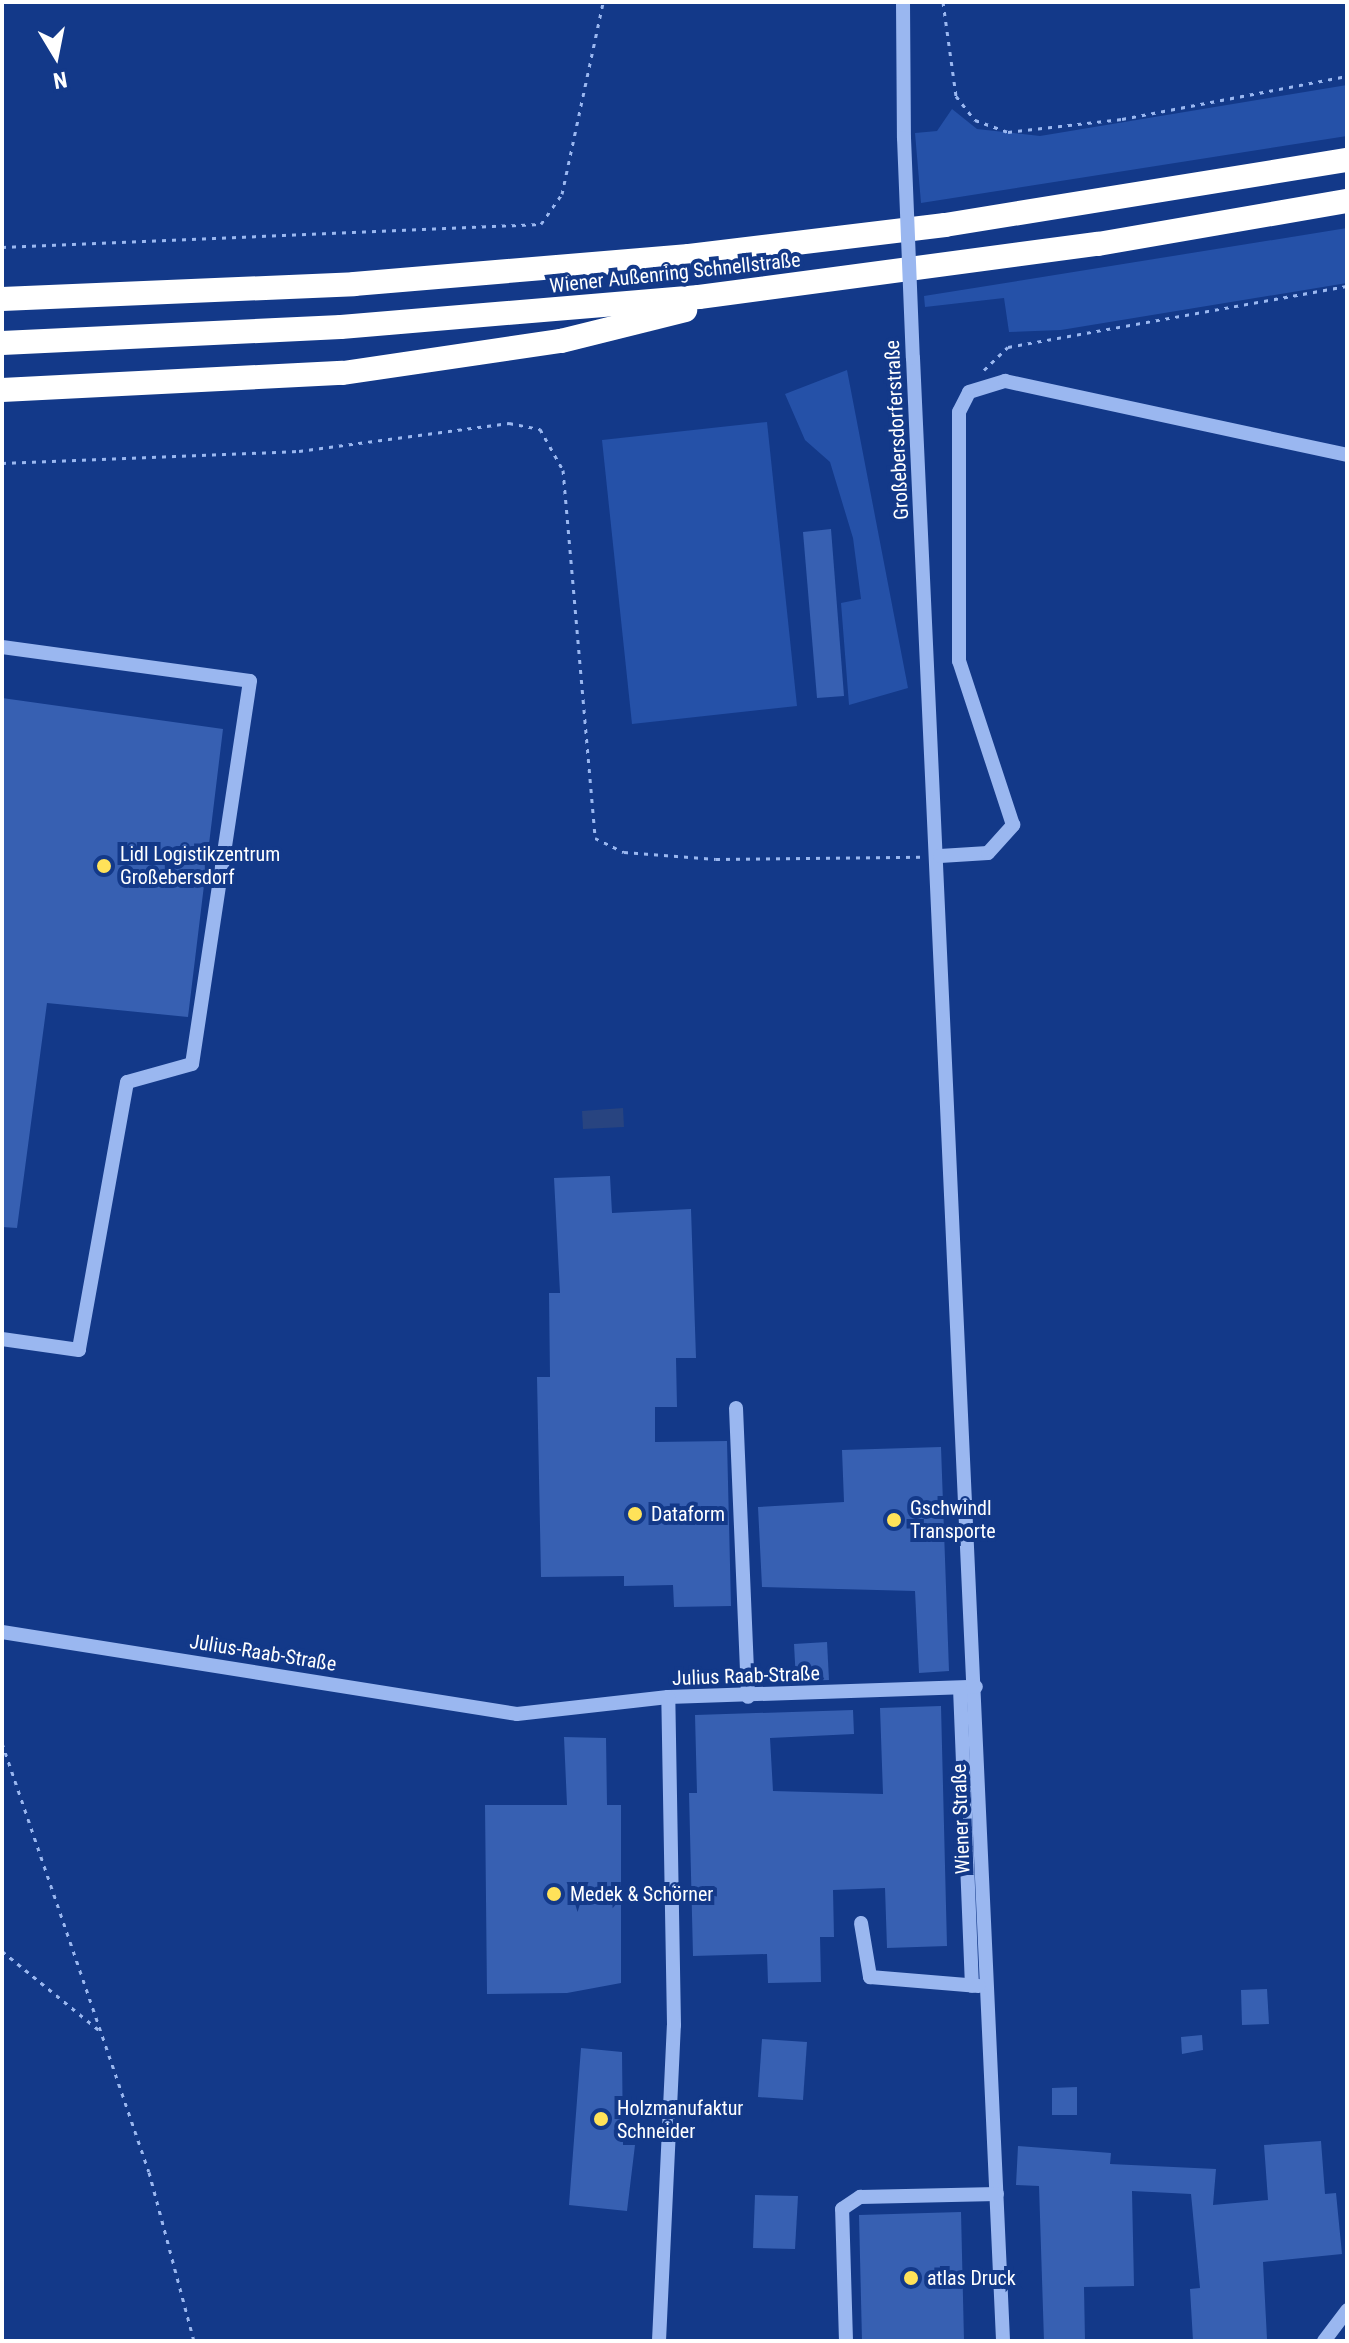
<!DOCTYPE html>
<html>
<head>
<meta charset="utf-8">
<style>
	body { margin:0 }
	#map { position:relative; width:1349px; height:2343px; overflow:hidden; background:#133989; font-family:"Roboto Condensed",sans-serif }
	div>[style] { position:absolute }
	.green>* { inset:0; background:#2551a8 }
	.water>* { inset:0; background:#284480 }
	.building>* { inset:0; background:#3760b2 }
	.path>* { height:3px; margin-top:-1.5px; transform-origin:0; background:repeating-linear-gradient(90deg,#9ab7f0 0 4px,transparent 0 10px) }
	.minor>* { height:14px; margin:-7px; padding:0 7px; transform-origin:7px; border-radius:7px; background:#9ab7f0 }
	.highway>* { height:24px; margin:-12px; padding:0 12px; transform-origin:12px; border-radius:12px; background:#fff }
	.minor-bridge>* { height:14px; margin:-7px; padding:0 7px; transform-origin:7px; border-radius:7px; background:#9ab7f0 }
	.dots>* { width:22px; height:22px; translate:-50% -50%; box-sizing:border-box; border:4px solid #133989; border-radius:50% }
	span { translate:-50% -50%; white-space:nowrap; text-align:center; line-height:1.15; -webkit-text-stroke:8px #133989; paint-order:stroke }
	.street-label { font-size:20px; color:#fff }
	.poi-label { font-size:20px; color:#fff }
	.left { translate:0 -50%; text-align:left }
	.frame { position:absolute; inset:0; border:4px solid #fff; pointer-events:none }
	.north { position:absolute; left:16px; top:16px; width:80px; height:80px; -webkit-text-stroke:6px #133989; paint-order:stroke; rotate:170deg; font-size:22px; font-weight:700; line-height:32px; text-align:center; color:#fff }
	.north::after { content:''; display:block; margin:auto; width:28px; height:36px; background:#fff; clip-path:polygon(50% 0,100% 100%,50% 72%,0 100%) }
</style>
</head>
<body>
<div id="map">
	<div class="green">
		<div style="clip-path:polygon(1347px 85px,1347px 136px,921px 203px,915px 133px,937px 131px,952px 109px,977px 129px,1040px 136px)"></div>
		<div style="clip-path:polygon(1347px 228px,1347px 283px,1061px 330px,1009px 332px,1004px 298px,925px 307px,924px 296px)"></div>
		<div style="clip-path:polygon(847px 370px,908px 688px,849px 705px,841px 603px,861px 599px,853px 538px,830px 462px,805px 440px,785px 394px)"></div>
		<div style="clip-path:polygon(767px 422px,797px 706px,632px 724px,602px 440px)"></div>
	</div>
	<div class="water">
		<div style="clip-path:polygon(623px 1108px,624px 1127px,583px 1129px,582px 1111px)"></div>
	</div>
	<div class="building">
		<div style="clip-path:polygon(831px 529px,844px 696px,817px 698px,803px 532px)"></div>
		<div style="clip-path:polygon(2px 698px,223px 729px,188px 1017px,47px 1003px,17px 1228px,2px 1227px)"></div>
		<div style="clip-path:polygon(610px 1176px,612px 1213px,691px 1209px,696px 1358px,676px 1358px,677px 1407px,655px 1407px,655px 1442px,727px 1441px,731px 1606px,674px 1607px,673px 1585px,624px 1586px,624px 1576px,541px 1577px,537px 1377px,550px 1377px,549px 1293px,560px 1293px,554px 1178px)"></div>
		<div style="clip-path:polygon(941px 1447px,949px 1671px,919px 1673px,915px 1591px,762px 1587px,758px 1507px,844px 1502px,842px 1450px)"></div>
		<div style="clip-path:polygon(827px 1642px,829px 1680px,796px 1681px,794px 1644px)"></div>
		<div style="clip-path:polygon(941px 1706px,947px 1946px,887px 1948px,885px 1888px,833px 1890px,834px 1937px,820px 1937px,821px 1982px,768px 1983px,767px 1954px,693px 1956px,689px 1793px,697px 1793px,695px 1715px,853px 1710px,854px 1734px,770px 1738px,773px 1791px,883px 1794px,880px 1708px)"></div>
		<div style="clip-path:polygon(564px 1737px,606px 1738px,607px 1805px,621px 1805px,621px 1983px,567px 1993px,487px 1994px,485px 1805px,567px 1805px)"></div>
		<div style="clip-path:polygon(1267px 1989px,1269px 2024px,1242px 2025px,1241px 1990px)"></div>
		<div style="clip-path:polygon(1202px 2035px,1203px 2050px,1182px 2054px,1181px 2037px)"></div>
		<div style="clip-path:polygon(762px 2039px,807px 2042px,803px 2100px,758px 2097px)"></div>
		<div style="clip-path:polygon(581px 2048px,622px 2052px,623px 2145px,635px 2145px,627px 2211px,569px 2205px)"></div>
		<div style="clip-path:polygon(1077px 2087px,1077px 2115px,1052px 2115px,1052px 2088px)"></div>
		<div style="clip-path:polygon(1321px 2141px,1325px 2194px,1336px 2193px,1342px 2254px,1263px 2262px,1267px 2339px,1193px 2341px,1190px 2289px,1200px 2288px,1191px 2194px,1132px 2191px,1134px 2286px,1084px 2287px,1085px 2341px,1044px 2341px,1039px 2186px,1016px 2185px,1018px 2146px,1111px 2153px,1110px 2164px,1216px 2169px,1213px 2205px,1268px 2200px,1264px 2145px)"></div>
		<div style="clip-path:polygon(755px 2195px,798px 2196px,795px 2249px,753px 2248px)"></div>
		<div style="clip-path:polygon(961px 2212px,964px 2341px,862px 2341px,859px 2215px)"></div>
	</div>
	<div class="path">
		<div style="left:943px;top:2px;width:95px;rotate:82.1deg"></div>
		<div style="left:956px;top:96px;width:31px;rotate:52deg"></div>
		<div style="left:975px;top:120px;width:35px;rotate:20deg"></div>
		<div style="left:1008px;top:132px;width:115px;rotate:-6.5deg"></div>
		<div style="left:1122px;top:119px;width:229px;rotate:-10.8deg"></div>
		<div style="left:2px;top:247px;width:539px;rotate:-2.44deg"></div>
		<div style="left:541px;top:224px;width:37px;rotate:-55deg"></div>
		<div style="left:562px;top:194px;width:196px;rotate:-77.9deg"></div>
		<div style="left:984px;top:370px;width:33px;rotate:-44deg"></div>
		<div style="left:1008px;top:347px;width:344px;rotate:-10.2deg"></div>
		<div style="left:2px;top:463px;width:297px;rotate:-2.3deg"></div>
		<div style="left:299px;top:451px;width:212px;rotate:-7.6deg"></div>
		<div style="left:509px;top:423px;width:32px;rotate:11deg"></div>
		<div style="left:540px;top:429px;width:47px;rotate:60.7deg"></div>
		<div style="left:563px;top:470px;width:369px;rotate:85deg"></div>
		<div style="left:595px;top:838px;width:32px;rotate:26deg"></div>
		<div style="left:624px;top:852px;width:92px;rotate:4.4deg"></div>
		<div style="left:716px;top:859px;width:206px;rotate:-0.6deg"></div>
		<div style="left:2px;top:1743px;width:453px;rotate:71.1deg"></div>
		<div style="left:149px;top:2172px;width:175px;rotate:75.1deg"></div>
		<div style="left:2px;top:1951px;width:125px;rotate:39.2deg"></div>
	</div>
	<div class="minor">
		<div style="left:903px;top:2px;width:136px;rotate:89.6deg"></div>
		<div style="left:913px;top:358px;width:1985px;rotate:87.4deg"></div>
		<div style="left:2px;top:647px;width:250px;rotate:7.8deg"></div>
		<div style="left:250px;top:681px;width:387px;rotate:98.6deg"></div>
		<div style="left:192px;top:1064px;width:67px;rotate:164.5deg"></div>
		<div style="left:127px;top:1082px;width:272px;rotate:100.2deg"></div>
		<div style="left:79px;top:1350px;width:78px;rotate:-171.9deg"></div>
		<div style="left:940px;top:856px;width:48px;rotate:-3.6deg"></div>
		<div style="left:988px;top:853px;width:38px;rotate:-48deg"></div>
		<div style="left:1013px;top:825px;width:173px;rotate:-108.2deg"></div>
		<div style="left:959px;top:661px;width:249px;rotate:-90deg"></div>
		<div style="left:959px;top:412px;width:22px;rotate:-63deg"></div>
		<div style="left:969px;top:392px;width:38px;rotate:-17deg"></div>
		<div style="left:1005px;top:381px;width:350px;rotate:12.2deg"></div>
		<div style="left:736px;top:1408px;width:289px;rotate:87.6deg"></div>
		<div style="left:2px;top:1632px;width:521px;rotate:9.05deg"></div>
		<div style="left:517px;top:1714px;width:152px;rotate:-6.4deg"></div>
		<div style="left:668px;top:1697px;width:308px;rotate:-1.9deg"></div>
		<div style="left:960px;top:1688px;width:298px;rotate:87.7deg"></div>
		<div style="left:861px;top:1923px;width:55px;rotate:80.5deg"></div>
		<div style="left:870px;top:1977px;width:109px;rotate:4.7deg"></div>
		<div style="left:659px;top:2341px;width:316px;rotate:-87.3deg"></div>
		<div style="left:674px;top:2025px;width:328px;rotate:-91deg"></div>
		<div style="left:846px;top:2341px;width:132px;rotate:-91.7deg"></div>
		<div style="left:842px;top:2209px;width:22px;rotate:-34deg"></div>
		<div style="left:860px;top:2197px;width:137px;rotate:-1.3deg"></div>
		<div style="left:1324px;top:2341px;width:39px;rotate:-53deg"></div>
	</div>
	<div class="highway">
		<div style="left:2px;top:299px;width:352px;rotate:-2.4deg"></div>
		<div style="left:354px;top:284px;width:336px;rotate:-4.8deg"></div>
		<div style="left:689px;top:256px;width:258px;rotate:-6.9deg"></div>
		<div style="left:945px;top:225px;width:407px;rotate:-9.2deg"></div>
		<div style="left:2px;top:343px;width:339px;rotate:-2.7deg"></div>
		<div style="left:341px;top:327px;width:359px;rotate:-4.8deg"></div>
		<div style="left:699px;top:297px;width:403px;rotate:-7.6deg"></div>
		<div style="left:1098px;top:244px;width:253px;rotate:-9.8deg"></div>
		<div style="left:2px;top:390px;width:341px;rotate:-2.9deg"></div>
		<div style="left:343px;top:373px;width:220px;rotate:-8.4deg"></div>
		<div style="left:561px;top:341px;width:128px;rotate:-14deg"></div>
	</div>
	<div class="minor-bridge">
		<div style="left:904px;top:138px;width:220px;rotate:87.7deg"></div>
	</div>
	<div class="dots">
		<div style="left:104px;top:866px;background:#ffe259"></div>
		<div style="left:635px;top:1514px;background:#ffe259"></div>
		<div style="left:894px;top:1520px;background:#ffe259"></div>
		<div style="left:554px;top:1894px;background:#ffe259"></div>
		<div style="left:601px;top:2119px;background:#ffe259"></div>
		<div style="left:911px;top:2278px;background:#ffe259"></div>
	</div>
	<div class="street-label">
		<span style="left:675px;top:273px;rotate:-6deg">Wiener Außenring Schnellstraße</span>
		<span style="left:897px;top:430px;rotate:-93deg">Großebersdorferstraße</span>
		<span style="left:263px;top:1653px;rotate:9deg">Julius-Raab-Straße</span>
		<span style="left:746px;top:1676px;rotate:-2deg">Julius Raab-Straße</span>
		<span style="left:961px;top:1819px;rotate:-92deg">Wiener Straße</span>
	</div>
	<div class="poi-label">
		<span class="left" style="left:120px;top:866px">Lidl Logistikzentrum<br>Großebersdorf</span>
		<span class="left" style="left:910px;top:1520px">Gschwindl<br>Transporte</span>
		<span class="left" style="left:651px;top:1514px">Dataform</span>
		<span class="left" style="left:570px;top:1894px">Medek &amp; Schörner</span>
		<span class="left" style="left:617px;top:2120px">Holzmanufaktur<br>Schneider</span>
		<span class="left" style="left:927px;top:2278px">atlas Druck</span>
	</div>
	<div class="frame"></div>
	<div class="north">N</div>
</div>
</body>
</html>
